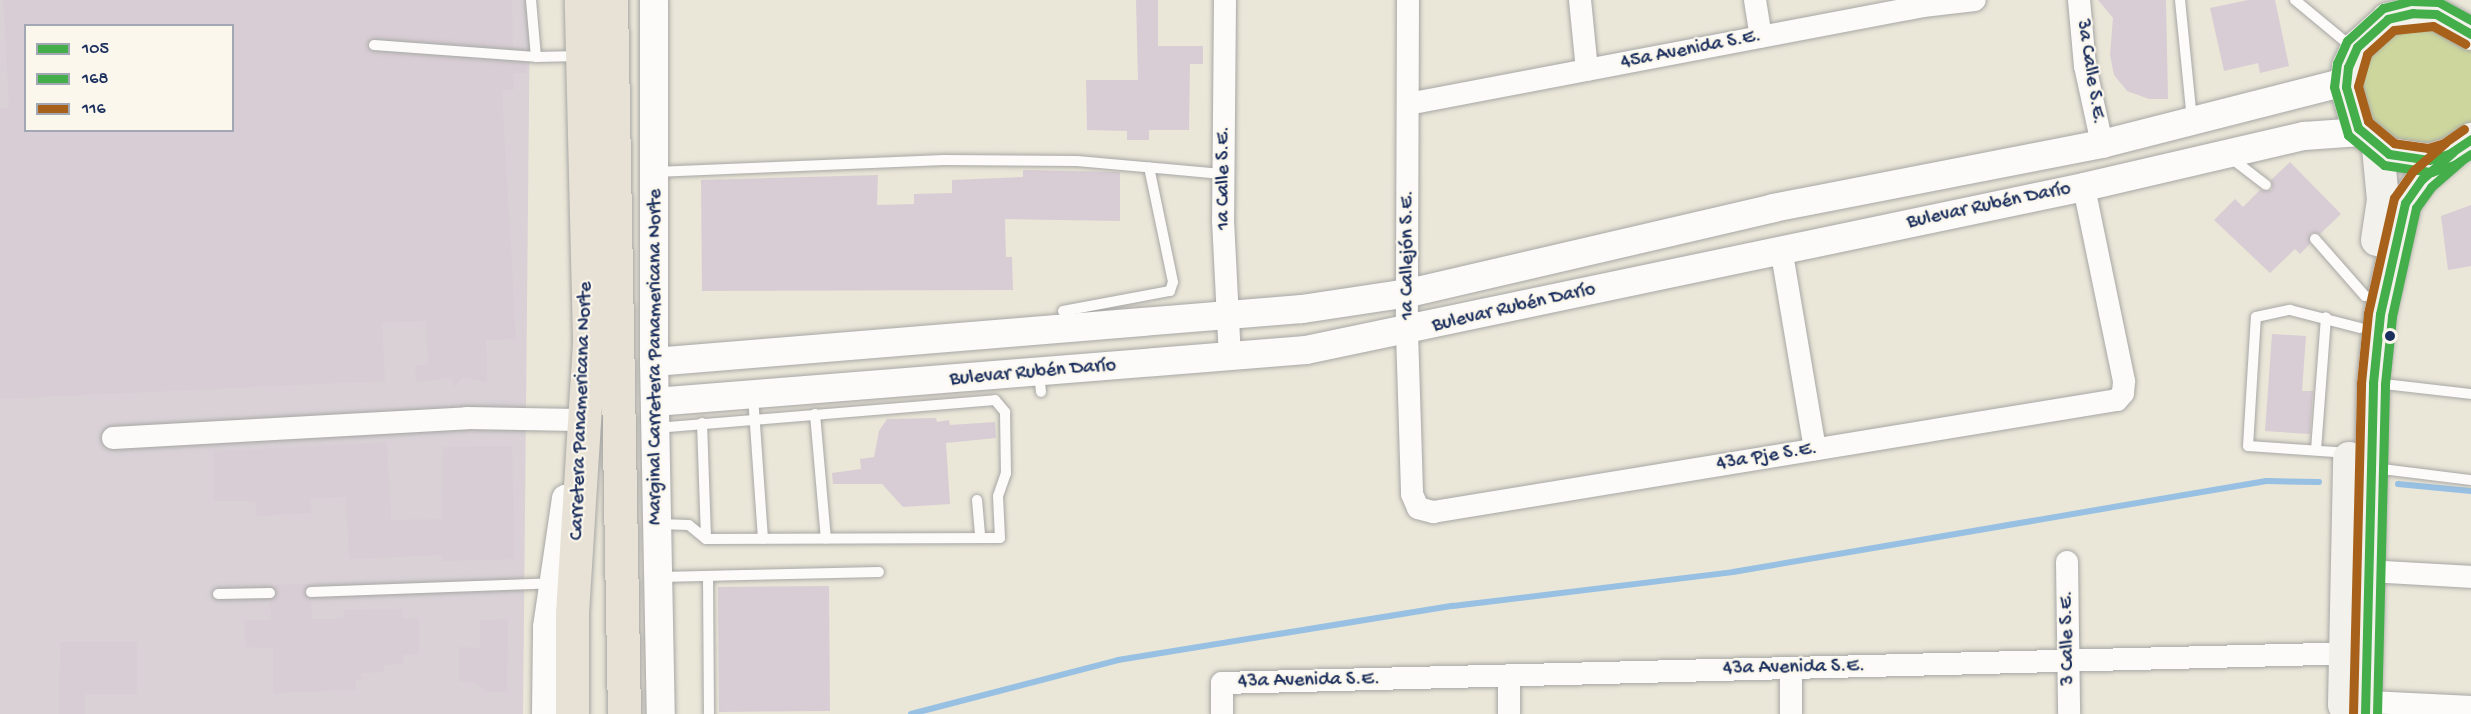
<!DOCTYPE html>
<html>
<head>
<meta charset="utf-8">
<style>
	body { margin:0 }
	#map { position:relative; width:2471px; height:714px; overflow:hidden; background:#eae6d8; font-family:"Gochi Hand",sans-serif }
	div>[style] { position:absolute }
	.industrial>* { inset:0; background:#d9d1d6 }
	.green>* { inset:0; background:#cdd69d }
	.stream>* { height:6px; margin:-3px; padding:0 3px; transform-origin:3px; border-radius:3px; background:#97c0e2 }
	.building>* { inset:0; background:#d8cdd4 }
	.roads { filter:drop-shadow(0 0 2px #a7a7a5) drop-shadow(0 0 2px #a7a7a5) }
	.service>* { height:10px; margin:-5px; padding:0 5px; transform-origin:5px; border-radius:5px; background:#fcfbf9 }
	.minor>* { height:22px; margin:-11px; padding:0 11px; transform-origin:11px; border-radius:11px; background:#fcfbf9 }
	.tertiary>* { height:28px; margin:-14px; padding:0 14px; transform-origin:14px; border-radius:14px; background:#fcfbf9 }
	.secondary>* { height:32px; margin:-16px; padding:0 16px; transform-origin:16px; border-radius:16px; background:#f3f1eb }
	.trunk>* { height:33px; margin:-16.5px; padding:0 16.5px; transform-origin:16.5px; border-radius:16.5px; background:#e7e2d5 }
	.bus-1>* { height:9px; margin:-4.5px; padding:0 4.5px; transform-origin:4.5px; border-radius:4.5px; background:#43ae4a }
	.bus-2>* { height:9px; margin:-4.5px; padding:0 4.5px; transform-origin:4.5px; border-radius:4.5px; background:#43ae4a }
	.bus-3>* { height:9px; margin:-4.5px; padding:0 4.5px; transform-origin:4.5px; border-radius:4.5px; background:#a8611a }
	.dots>* { width:16px; height:16px; translate:-50% -50%; box-sizing:border-box; border:3px solid #fbf7ec; border-radius:50% }
	span { translate:-50% -50%; white-space:nowrap; text-align:center; line-height:1.15; -webkit-text-stroke:4.5px #fbf7ec; paint-order:stroke }
	.street-label { font-size:20px; color:#1b2f5e }
	.legend { position:absolute; left:24px; top:24px; width:210px; height:108px; box-sizing:border-box; background:#fbf7ec; border:2px solid #a1a7b3; margin:0; padding:8px 10px; list-style:none; font-size:18px; color:#1b2f5e }
	.legend li { display:flex; align-items:center; gap:12px; height:30px }
	.legend b { width:30px; border:2px solid #a1a7b3 }
</style>
</head>
<body>
<div id="map">
	<div class="industrial">
		<div style="clip-path:polygon(evenodd,0 0,530px 0,523px 714px,0 714px,0 0,26px 26px,232px 26px,232px 130px,26px 130px,26px 26px)"></div>
	</div>
	<div class="green">
		<div style="clip-path:polygon(2412px 21px,2471px 47px,2471px 127px,2424px 153px,2365px 125px,2359px 58px)"></div>
	</div>
	<div class="stream">
		<div style="left:2398px;top:484px;width:73px;rotate:5.5deg"></div>
		<div style="left:911px;top:714px;width:214px;rotate:-14.6deg"></div>
		<div style="left:1118px;top:660px;width:339px;rotate:-9.2deg"></div>
		<div style="left:1453px;top:606px;width:282px;rotate:-6.9deg"></div>
		<div style="left:1733px;top:572px;width:541px;rotate:-9.69deg"></div>
		<div style="left:2266px;top:481px;width:53px;rotate:1.1deg"></div>
	</div>
	<div class="building">
		<div style="clip-path:polygon(evenodd,3px 0,512px 0,513px 48px,375px 38px,367px 45px,373px 52px,526px 64px,527px 73px,513px 73px,514px 90px,502px 90px,516px 339px,486px 340px,487px 383px,464px 377px,454px 387px,451px 378px,416px 382px,415px 365px,428px 365px,426px 321px,382px 323px,385px 381px,0 399px,0 108px,9px 107px,3px 0,26px 26px,232px 26px,232px 130px,26px 130px,26px 26px)"></div>
		<div style="clip-path:polygon(1136px 0,1158px 0,1158px 46px,1203px 46px,1203px 64px,1190px 64px,1189px 130px,1149px 130px,1149px 140px,1127px 140px,1127px 131px,1087px 130px,1086px 80px,1138px 80px)"></div>
		<div style="clip-path:polygon(2098px 0,2166px 0,2168px 99px,2149px 99px,2127px 91px,2114px 75px,2110px 55px,2113px 18px)"></div>
		<div style="clip-path:polygon(2248px 0,2275px 0,2289px 66px,2260px 73px,2258px 63px,2224px 71px,2210px 8px)"></div>
		<div style="clip-path:polygon(2290px 162px,2341px 214px,2320px 234px,2311px 233px,2310px 244px,2300px 254px,2295px 249px,2270px 273px,2214px 220px,2235px 199px,2243px 207px,2260px 190px,2272px 190px,2271px 180px)"></div>
		<div style="clip-path:polygon(1023px 170px,1120px 172px,1120px 221px,1005px 219px,1006px 257px,1012px 257px,1013px 290px,702px 291px,701px 180px,878px 175px,877px 205px,914px 204px,914px 194px,952px 193px,952px 180px,1023px 177px)"></div>
		<div style="clip-path:polygon(2471px 205px,2471px 266px,2448px 270px,2441px 216px)"></div>
		<div style="clip-path:polygon(2272px 334px,2306px 336px,2302px 391px,2313px 391px,2310px 434px,2265px 431px)"></div>
		<div style="clip-path:polygon(936px 418px,937px 422px,949px 420px,950px 425px,995px 422px,996px 438px,946px 443px,950px 504px,903px 507px,882px 484px,833px 484px,832px 473px,861px 469px,860px 459px,874px 457px,879px 431px,887px 419px)"></div>
		<div style="clip-path:polygon(387px 442px,391px 520px,442px 519px,443px 447px,512px 446px,515px 559px,442px 561px,442px 555px,349px 559px,346px 497px,310px 499px,312px 513px,257px 516px,255px 501px,214px 501px,214px 451px)"></div>
		<div style="clip-path:polygon(311px 584px,304px 593px,311px 599px,312px 619px,343px 619px,344px 610px,403px 609px,403px 619px,419px 618px,419px 654px,403px 655px,403px 664px,384px 665px,384px 672px,360px 673px,362px 680px,356px 681px,356px 690px,273px 693px,273px 648px,245px 647px,245px 621px,271px 620px,270px 600px,277px 592px,269px 585px)"></div>
		<div style="clip-path:polygon(829px 586px,830px 711px,719px 712px,718px 587px)"></div>
		<div style="clip-path:polygon(508px 619px,507px 691px,487px 692px,477px 683px,459px 681px,459px 647px,480px 648px,480px 620px)"></div>
		<div style="clip-path:polygon(60px 642px,137px 642px,137px 694px,85px 694px,85px 714px,59px 714px)"></div>
	</div>
	<div class="roads">
		<div class="service">
			<div style="left:531px;top:0;width:57px;rotate:85deg"></div>
			<div style="left:2180px;top:0;width:121px;rotate:84.3deg"></div>
			<div style="left:2295px;top:0;width:75px;rotate:39.6deg"></div>
			<div style="left:374px;top:45px;width:162px;rotate:4.2deg"></div>
			<div style="left:536px;top:57px;width:43px;rotate:-1.3deg"></div>
			<div style="left:2231px;top:158px;width:44px;rotate:37.6deg"></div>
			<div style="left:655px;top:172px;width:289px;rotate:-2.4deg"></div>
			<div style="left:944px;top:160px;width:133px;rotate:0.4deg"></div>
			<div style="left:1077px;top:161px;width:148px;rotate:5.1deg"></div>
			<div style="left:2315px;top:239px;width:76px;rotate:48.7deg"></div>
			<div style="left:1063px;top:311px;width:109px;rotate:-10.6deg"></div>
			<div style="left:1170px;top:291px;width:9px;rotate:-72deg"></div>
			<div style="left:1173px;top:282px;width:117px;rotate:-101.8deg"></div>
			<div style="left:1039px;top:373px;width:19px;rotate:84deg"></div>
			<div style="left:2376px;top:383px;width:96px;rotate:6.6deg"></div>
			<div style="left:753px;top:396px;width:143px;rotate:86deg"></div>
			<div style="left:815px;top:414px;width:125px;rotate:85deg"></div>
			<div style="left:702px;top:423px;width:116px;rotate:88deg"></div>
			<div style="left:656px;top:428px;width:340px;rotate:-4.7deg"></div>
			<div style="left:995px;top:400px;width:16px;rotate:50deg"></div>
			<div style="left:1005px;top:412px;width:61px;rotate:89.1deg"></div>
			<div style="left:1006px;top:473px;width:24px;rotate:109deg"></div>
			<div style="left:998px;top:496px;width:42px;rotate:87.3deg"></div>
			<div style="left:1000px;top:538px;width:294px;rotate:179.8deg"></div>
			<div style="left:706px;top:539px;width:22px;rotate:-141deg"></div>
			<div style="left:689px;top:525px;width:30px;rotate:-178deg"></div>
			<div style="left:2316px;top:450px;width:133px;rotate:-85.7deg"></div>
			<div style="left:2349px;top:453px;width:101px;rotate:-176deg"></div>
			<div style="left:2248px;top:446px;width:129px;rotate:-86.5deg"></div>
			<div style="left:2256px;top:317px;width:35px;rotate:-12deg"></div>
			<div style="left:2290px;top:310px;width:72px;rotate:14.4deg"></div>
			<div style="left:2374px;top:468px;width:98px;rotate:7.1deg"></div>
			<div style="left:977px;top:500px;width:37px;rotate:85deg"></div>
			<div style="left:708px;top:576px;width:138px;rotate:89.6deg"></div>
			<div style="left:661px;top:577px;width:218px;rotate:-1.3deg"></div>
			<div style="left:311px;top:592px;width:242px;rotate:-2.1deg"></div>
			<div style="left:218px;top:594px;width:52px;rotate:-1.1deg"></div>
		</div>
		<div class="minor">
			<div style="left:1225px;top:0;width:220px;rotate:90.5deg"></div>
			<div style="left:1223px;top:220px;width:136px;rotate:87.1deg"></div>
			<div style="left:1408px;top:0;width:332px;rotate:90.2deg"></div>
			<div style="left:1407px;top:332px;width:162px;rotate:88.2deg"></div>
			<div style="left:1412px;top:494px;width:15px;rotate:67deg"></div>
			<div style="left:1418px;top:508px;width:16px;rotate:15deg"></div>
			<div style="left:1433px;top:512px;width:693px;rotate:-9.3deg"></div>
			<div style="left:2117px;top:400px;width:9px;rotate:-49deg"></div>
			<div style="left:2123px;top:393px;width:12px;rotate:-85deg"></div>
			<div style="left:2124px;top:381px;width:198px;rotate:-101.7deg"></div>
			<div style="left:1580px;top:0;width:70px;rotate:84.3deg"></div>
			<div style="left:1755px;top:0;width:37px;rotate:81deg"></div>
			<div style="left:2079px;top:0;width:66px;rotate:84.8deg"></div>
			<div style="left:2085px;top:66px;width:80px;rotate:77.7deg"></div>
			<div style="left:1408px;top:104px;width:524px;rotate:-10.77deg"></div>
			<div style="left:1923px;top:6px;width:52px;rotate:-6.6deg"></div>
			<div style="left:1781px;top:248px;width:204px;rotate:80.4deg"></div>
			<div style="left:113px;top:438px;width:355px;rotate:-3.2deg"></div>
			<div style="left:467px;top:418px;width:110px;rotate:1deg"></div>
			<div style="left:2067px;top:562px;width:152px;rotate:89.2deg"></div>
			<div style="left:2368px;top:571px;width:103px;rotate:3.3deg"></div>
			<div style="left:1791px;top:668px;width:46px;rotate:90deg"></div>
			<div style="left:1509px;top:675px;width:39px;rotate:90deg"></div>
			<div style="left:2350px;top:701px;width:121px;rotate:2.8deg"></div>
			<div style="left:1222px;top:714px;width:31px;rotate:-90deg"></div>
			<div style="left:1222px;top:683px;width:1137px;rotate:-1.51deg"></div>
		</div>
		<div class="tertiary">
			<div style="left:654px;top:0;width:362px;rotate:90deg"></div>
			<div style="left:654px;top:362px;width:352px;rotate:88.9deg"></div>
			<div style="left:654px;top:362px;width:650px;rotate:-4.68deg"></div>
			<div style="left:1302px;top:309px;width:108px;rotate:-8.5deg"></div>
			<div style="left:1409px;top:293px;width:374px;rotate:-13.1deg"></div>
			<div style="left:1773px;top:208px;width:335px;rotate:-11deg"></div>
			<div style="left:2102px;top:144px;width:252px;rotate:-14.3deg"></div>
			<div style="left:655px;top:402px;width:653px;rotate:-4.57deg"></div>
			<div style="left:1306px;top:350px;width:795px;rotate:-11.83deg"></div>
			<div style="left:2084px;top:187px;width:226px;rotate:-13.1deg"></div>
			<div style="left:2304px;top:136px;width:57px;rotate:-4deg"></div>
			<div style="left:546px;top:714px;width:87px;rotate:-89.3deg"></div>
			<div style="left:547px;top:627px;width:130px;rotate:-81.6deg"></div>
		</div>
		<div class="secondary">
			<div style="left:2471px;top:34px;width:40px;rotate:-150.3deg"></div>
			<div style="left:2436px;top:14px;width:23px;rotate:-178deg"></div>
			<div style="left:2413px;top:13px;width:26px;rotate:167deg"></div>
			<div style="left:2388px;top:19px;width:42px;rotate:137.9deg"></div>
			<div style="left:2357px;top:47px;width:22px;rotate:114deg"></div>
			<div style="left:2348px;top:67px;width:20px;rotate:96deg"></div>
			<div style="left:2346px;top:87px;width:43px;rotate:73.7deg"></div>
			<div style="left:2358px;top:128px;width:40px;rotate:40deg"></div>
			<div style="left:2389px;top:154px;width:40px;rotate:8.5deg"></div>
			<div style="left:2429px;top:160px;width:21px;rotate:-17deg"></div>
			<div style="left:2449px;top:154px;width:27px;rotate:-34deg"></div>
			<div style="left:2377px;top:240px;width:40px;rotate:-81.5deg"></div>
			<div style="left:2383px;top:200px;width:52px;rotate:-95.5deg"></div>
			<div style="left:2344px;top:705px;width:247px;rotate:-88.8deg"></div>
			<div style="left:2365px;top:714px;width:331px;rotate:-88.6deg"></div>
			<div style="left:2373px;top:383px;width:69px;rotate:-84.2deg"></div>
			<div style="left:2380px;top:314px;width:114px;rotate:-77.3deg"></div>
			<div style="left:2405px;top:203px;width:29px;rotate:-55deg"></div>
			<div style="left:2422px;top:179px;width:41px;rotate:-41.1deg"></div>
		</div>
		<div class="trunk">
			<div style="left:611px;top:0;width:714px;rotate:88.96deg"></div>
			<div style="left:572px;top:714px;width:101px;rotate:-90deg"></div>
			<div style="left:572px;top:613px;width:275px;rotate:-86.4deg"></div>
			<div style="left:589px;top:339px;width:339px;rotate:-91.4deg"></div>
		</div>
	</div>
	<div class="bus-1">
		<div style="left:2471px;top:34px;width:40px;rotate:-150.3deg"></div>
		<div style="left:2436px;top:14px;width:23px;rotate:-178deg"></div>
		<div style="left:2413px;top:13px;width:26px;rotate:167deg"></div>
		<div style="left:2388px;top:19px;width:42px;rotate:137.9deg"></div>
		<div style="left:2357px;top:47px;width:22px;rotate:114deg"></div>
		<div style="left:2348px;top:67px;width:20px;rotate:96deg"></div>
		<div style="left:2346px;top:87px;width:43px;rotate:73.7deg"></div>
		<div style="left:2358px;top:128px;width:40px;rotate:40deg"></div>
		<div style="left:2389px;top:154px;width:40px;rotate:8.5deg"></div>
		<div style="left:2429px;top:160px;width:21px;rotate:-17deg"></div>
		<div style="left:2449px;top:154px;width:27px;rotate:-34deg"></div>
		<div style="left:2365px;top:714px;width:331px;rotate:-88.6deg"></div>
		<div style="left:2373px;top:383px;width:69px;rotate:-84.2deg"></div>
		<div style="left:2380px;top:314px;width:114px;rotate:-77.3deg"></div>
		<div style="left:2405px;top:203px;width:29px;rotate:-55deg"></div>
		<div style="left:2422px;top:179px;width:41px;rotate:-41.1deg"></div>
	</div>
	<div class="bus-2">
		<div style="left:2471px;top:20px;width:38px;rotate:-151deg"></div>
		<div style="left:2438px;top:2px;width:27px;rotate:-178deg"></div>
		<div style="left:2411px;top:1px;width:29px;rotate:166deg"></div>
		<div style="left:2383px;top:8px;width:49px;rotate:137.5deg"></div>
		<div style="left:2347px;top:41px;width:24px;rotate:114deg"></div>
		<div style="left:2337px;top:63px;width:24px;rotate:97deg"></div>
		<div style="left:2334px;top:87px;width:50px;rotate:73.7deg"></div>
		<div style="left:2348px;top:135px;width:47px;rotate:39.8deg"></div>
		<div style="left:2384px;top:165px;width:48px;rotate:8.5deg"></div>
		<div style="left:2431px;top:172px;width:24px;rotate:-17deg"></div>
		<div style="left:2454px;top:165px;width:20px;rotate:-33deg"></div>
		<div style="left:2377px;top:714px;width:330px;rotate:-88.6deg"></div>
		<div style="left:2385px;top:384px;width:68px;rotate:-84.1deg"></div>
		<div style="left:2392px;top:316px;width:111px;rotate:-77.5deg"></div>
		<div style="left:2416px;top:208px;width:26px;rotate:-54deg"></div>
		<div style="left:2431px;top:187px;width:40px;rotate:-41deg"></div>
	</div>
	<div class="bus-3">
		<div style="left:2464px;top:129px;width:24px;rotate:145deg"></div>
		<div style="left:2444px;top:143px;width:17px;rotate:163deg"></div>
		<div style="left:2428px;top:148px;width:34px;rotate:-172deg"></div>
		<div style="left:2394px;top:143px;width:34px;rotate:-140deg"></div>
		<div style="left:2368px;top:121px;width:36px;rotate:-106deg"></div>
		<div style="left:2358px;top:86px;width:33px;rotate:-74deg"></div>
		<div style="left:2367px;top:54px;width:36px;rotate:-42deg"></div>
		<div style="left:2394px;top:30px;width:39px;rotate:-6deg"></div>
		<div style="left:2433px;top:26px;width:37px;rotate:29deg"></div>
		<div style="left:2353px;top:714px;width:331px;rotate:-88.6deg"></div>
		<div style="left:2361px;top:383px;width:70px;rotate:-84.3deg"></div>
		<div style="left:2368px;top:313px;width:118px;rotate:-77.3deg"></div>
		<div style="left:2394px;top:198px;width:33px;rotate:-55deg"></div>
		<div style="left:2413px;top:171px;width:43px;rotate:-41.2deg"></div>
	</div>
	<div class="dots">
		<div style="left:2390px;top:336px;background:#1b2f5e"></div>
	</div>
	<div class="street-label">
		<span style="left:1691px;top:50px;rotate:-11deg">45a Avenida S.E.</span>
		<span style="left:2090px;top:72px;rotate:81deg">3a Calle S.E.</span>
		<span style="left:1224px;top:178px;rotate:-90deg">1a Calle S.E.</span>
		<span style="left:1989px;top:206px;rotate:-12deg">Bulevar Rubén Darío</span>
		<span style="left:1408px;top:255px;rotate:-90deg">1a Callejón S.E.</span>
		<span style="left:1514px;top:308px;rotate:-13deg">Bulevar Rubén Darío</span>
		<span style="left:656px;top:357px;rotate:-90deg">Marginal Carretera Panamericana Norte</span>
		<span style="left:1033px;top:373px;rotate:-5deg">Bulevar Rubén Darío</span>
		<span style="left:582px;top:411px;rotate:-88deg">Carretera Panamericana Norte</span>
		<span style="left:1767px;top:457px;rotate:-9deg">43a Pje S.E.</span>
		<span style="left:2068px;top:638px;rotate:-91deg">3 Calle S.E.</span>
		<span style="left:1794px;top:668px;rotate:-1deg">43a Avenida S.E.</span>
		<span style="left:1309px;top:681px;rotate:-1deg">43a Avenida S.E.</span>
	</div>
	<ul class="legend">
	<li><b style="height:8px;background:#43ae4a"></b>105</li>
	<li><b style="height:8px;background:#43ae4a"></b>168</li>
	<li><b style="height:8px;background:#a8611a"></b>116</li>
	</ul>
</div>
</body>
</html>
